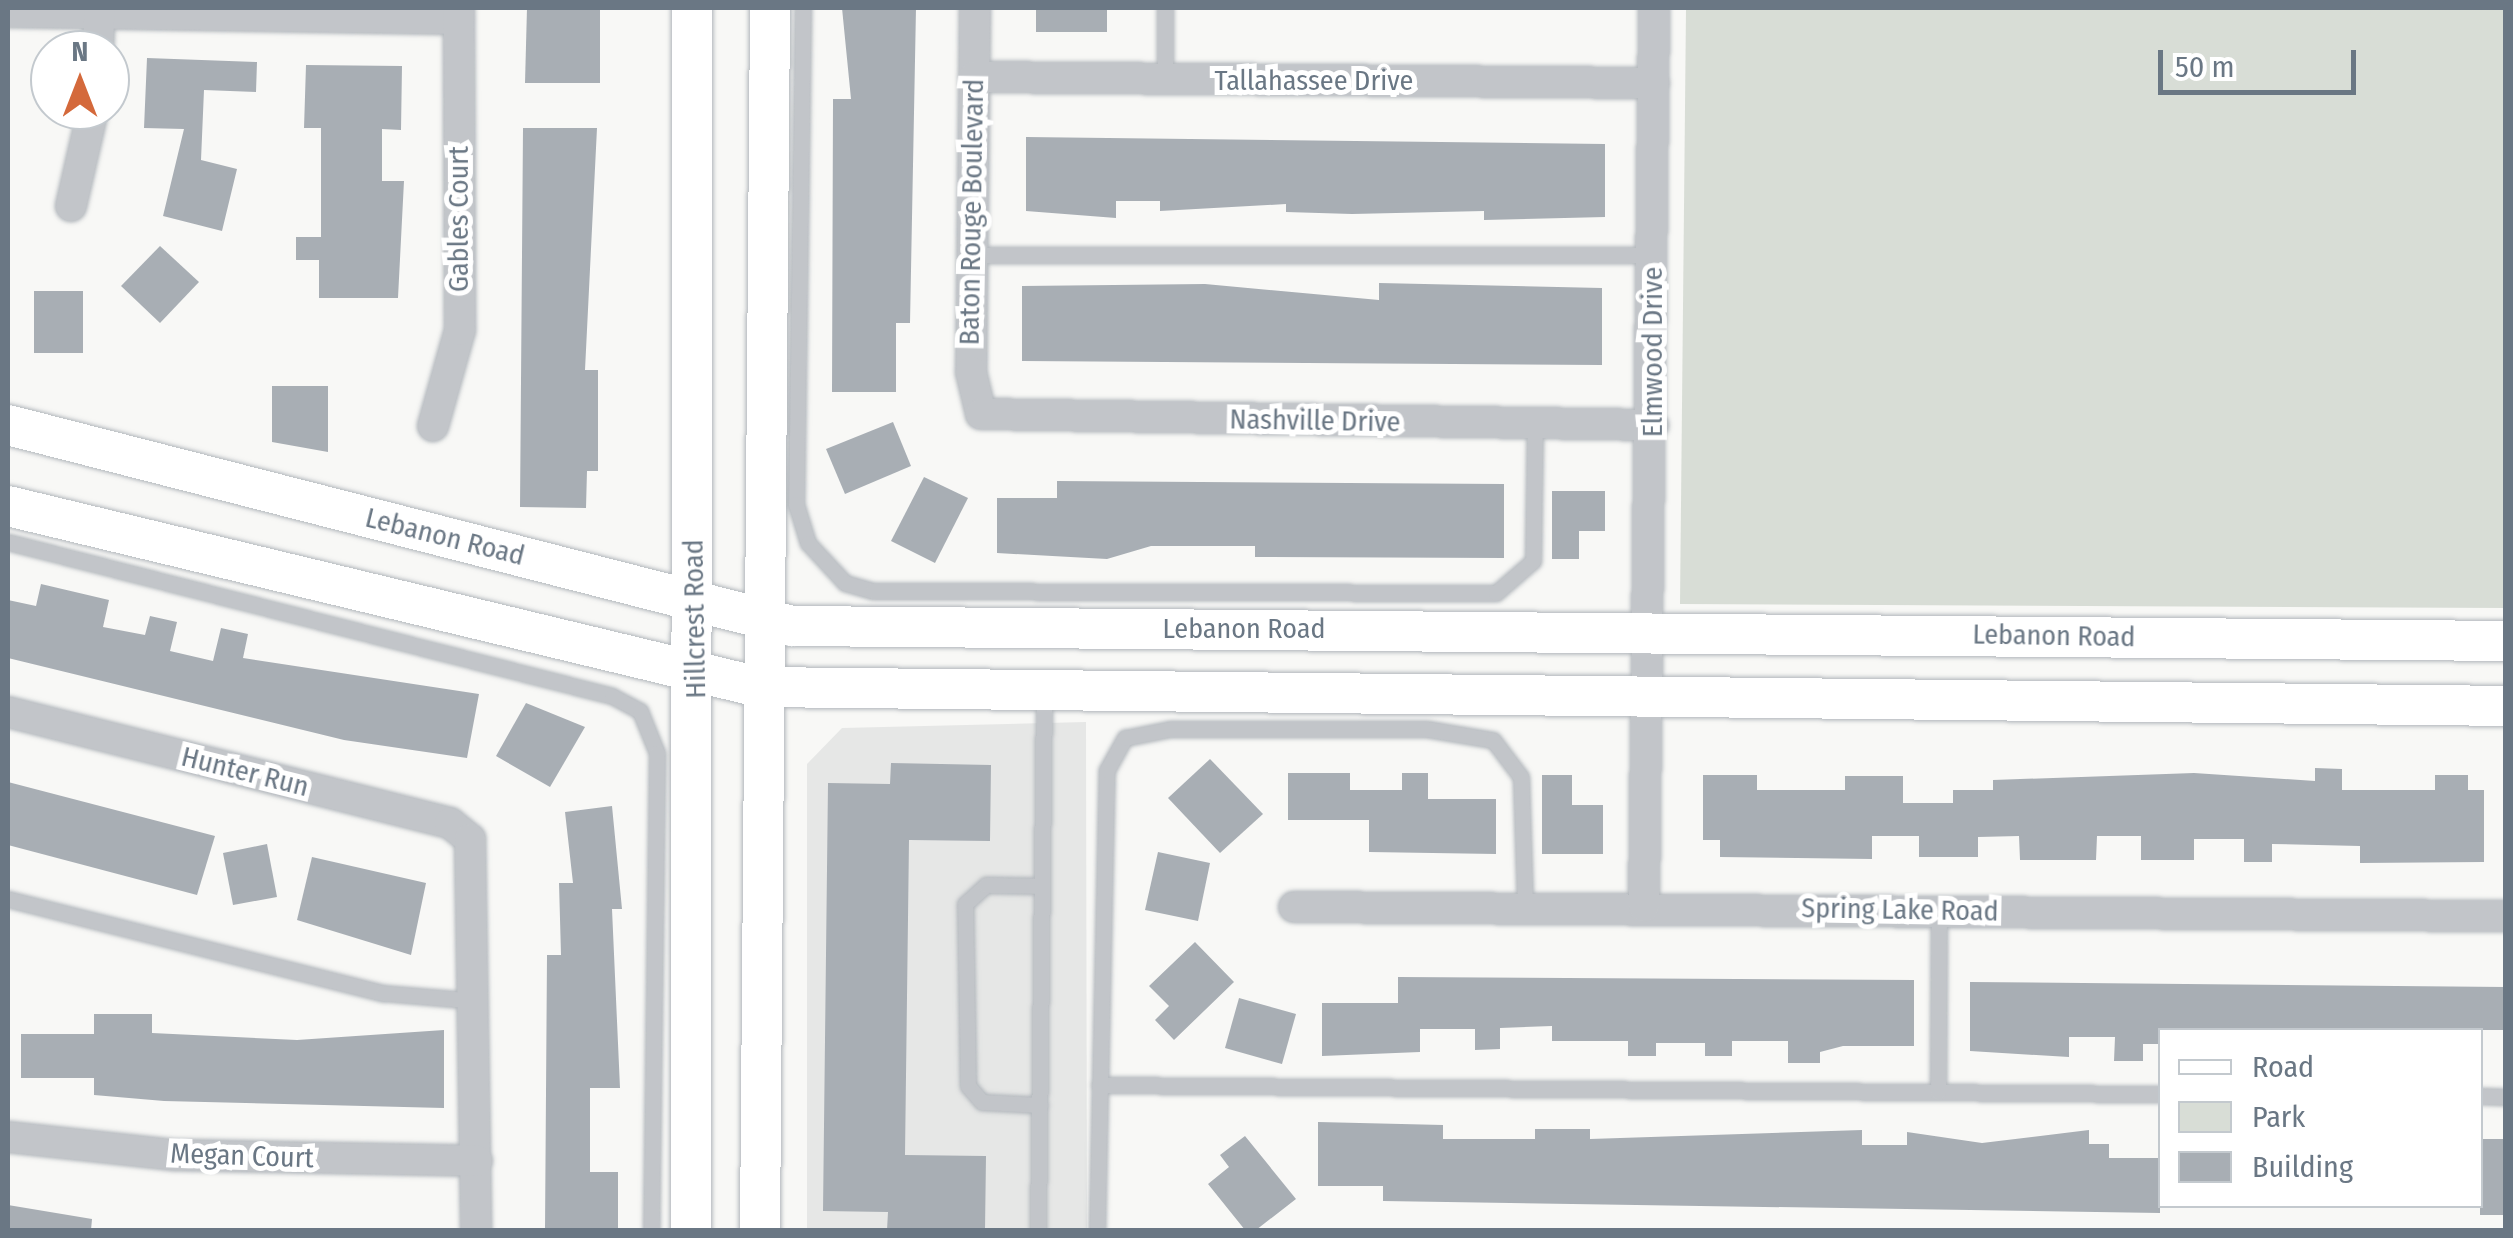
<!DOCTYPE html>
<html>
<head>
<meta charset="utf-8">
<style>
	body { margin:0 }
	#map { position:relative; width:2513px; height:1238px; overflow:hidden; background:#f8f8f6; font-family:"Fira Sans Condensed",sans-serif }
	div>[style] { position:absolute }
	.built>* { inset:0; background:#e6e7e6 }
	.green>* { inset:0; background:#d8ddd6 }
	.building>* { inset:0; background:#a8aeb4 }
	.roads { filter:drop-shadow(0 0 2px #b2b7bc) drop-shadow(0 0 2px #b2b7bc) }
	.lane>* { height:15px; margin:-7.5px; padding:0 7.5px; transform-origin:7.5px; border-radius:7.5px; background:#c2c5c9 }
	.street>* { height:30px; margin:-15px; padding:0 15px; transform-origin:15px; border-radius:15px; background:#c2c5c9 }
	.secondary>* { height:40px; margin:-20px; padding:0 20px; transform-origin:20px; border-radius:20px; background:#fff }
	span { translate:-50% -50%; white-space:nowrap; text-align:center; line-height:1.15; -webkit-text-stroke:10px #fff; paint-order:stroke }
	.street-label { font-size:28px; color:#6a7784 }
	.frame { position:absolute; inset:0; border:10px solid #6a7784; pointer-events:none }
	.legend { position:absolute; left:2158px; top:1028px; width:325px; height:180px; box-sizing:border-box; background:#fff; border:2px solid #c3c9ce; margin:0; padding:12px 18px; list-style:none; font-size:30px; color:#6a7784 }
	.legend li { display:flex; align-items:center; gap:20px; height:50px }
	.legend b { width:50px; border:2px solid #c3c9ce }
	.north { position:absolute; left:30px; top:30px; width:100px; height:100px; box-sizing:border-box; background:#fff; border:2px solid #c3c9ce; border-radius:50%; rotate:0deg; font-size:28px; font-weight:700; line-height:40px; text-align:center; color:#6a7784 }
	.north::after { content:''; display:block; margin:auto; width:35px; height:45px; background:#d4693b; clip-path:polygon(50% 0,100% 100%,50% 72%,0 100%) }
	.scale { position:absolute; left:2158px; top:50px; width:198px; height:45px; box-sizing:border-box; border:5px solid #6a7784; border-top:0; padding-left:12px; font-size:30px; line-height:35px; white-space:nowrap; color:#6a7784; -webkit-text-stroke:8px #fff; paint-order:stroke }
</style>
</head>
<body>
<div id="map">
	<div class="built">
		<div style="clip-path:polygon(1086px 722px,1087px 1230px,807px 1230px,807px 764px,842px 728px)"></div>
	</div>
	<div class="green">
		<div style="clip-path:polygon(1686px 8px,2505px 8px,2505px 608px,1680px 604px)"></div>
	</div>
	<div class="building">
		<div style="clip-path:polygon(527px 8px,600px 8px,600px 83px,525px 83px)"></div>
		<div style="clip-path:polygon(842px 8px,916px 8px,910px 323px,896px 323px,896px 392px,832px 392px,833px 99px,851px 99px)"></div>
		<div style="clip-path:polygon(1036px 8px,1107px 8px,1107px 32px,1036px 32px)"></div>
		<div style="clip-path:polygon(147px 58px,257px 62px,256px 92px,204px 90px,201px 160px,237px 169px,222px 231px,163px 216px,184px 129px,144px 128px)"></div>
		<div style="clip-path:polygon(306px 65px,402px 66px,401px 130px,382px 129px,382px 181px,404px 181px,398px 298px,319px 298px,319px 260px,296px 260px,296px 237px,321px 237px,321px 128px,304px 128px)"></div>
		<div style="clip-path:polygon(523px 128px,597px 128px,585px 370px,598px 370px,598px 471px,587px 471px,586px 508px,520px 507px)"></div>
		<div style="clip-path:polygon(1026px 137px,1605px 144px,1605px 217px,1484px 220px,1484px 211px,1352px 214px,1286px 212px,1286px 204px,1160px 211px,1160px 201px,1116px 201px,1116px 218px,1026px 211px)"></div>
		<div style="clip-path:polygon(160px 246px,199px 282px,160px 323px,121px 286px)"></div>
		<div style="clip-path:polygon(1379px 283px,1602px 288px,1602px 365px,1022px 361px,1022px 286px,1205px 284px,1379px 300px)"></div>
		<div style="clip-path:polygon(34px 291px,83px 291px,83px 353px,34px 353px)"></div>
		<div style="clip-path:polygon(272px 386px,328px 386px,328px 452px,272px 442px)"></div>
		<div style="clip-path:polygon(893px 422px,911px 466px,845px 494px,826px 449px)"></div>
		<div style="clip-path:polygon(924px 477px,968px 498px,935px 563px,891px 541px)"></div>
		<div style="clip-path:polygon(1057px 481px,1504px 484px,1504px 558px,1255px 557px,1255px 546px,1151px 546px,1107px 559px,997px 553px,997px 498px,1057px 498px)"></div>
		<div style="clip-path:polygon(1552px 491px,1605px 491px,1605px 531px,1579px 531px,1579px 559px,1552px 559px)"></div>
		<div style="clip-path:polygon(41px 584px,109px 600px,103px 627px,145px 635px,150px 616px,177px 622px,170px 651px,213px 661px,221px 628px,248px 634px,243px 658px,479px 694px,467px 758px,344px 740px,8px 658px,8px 600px,36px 606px)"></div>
		<div style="clip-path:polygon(526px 703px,585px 727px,550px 787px,496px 756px)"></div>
		<div style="clip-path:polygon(1210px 759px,1263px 814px,1220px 853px,1168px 798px)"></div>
		<div style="clip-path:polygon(891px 763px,991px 765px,990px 841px,909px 840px,905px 1155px,986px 1156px,985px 1230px,887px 1230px,888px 1212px,823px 1211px,828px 783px,890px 784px)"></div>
		<div style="clip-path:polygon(2315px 768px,2342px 769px,2342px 790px,2435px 790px,2435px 775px,2468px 775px,2468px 790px,2484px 790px,2484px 862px,2360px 863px,2360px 846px,2272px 844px,2272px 862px,2244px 862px,2244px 839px,2194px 839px,2194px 860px,2141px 860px,2141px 836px,2097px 836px,2096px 860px,2020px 860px,2019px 836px,1978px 837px,1978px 857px,1919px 857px,1919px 836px,1872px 836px,1872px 859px,1720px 857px,1720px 840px,1703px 840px,1703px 775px,1757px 775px,1757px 790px,1845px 790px,1845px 776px,1903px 776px,1903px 803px,1953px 803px,1953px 790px,1993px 790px,1993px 780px,2194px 773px,2315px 781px)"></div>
		<div style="clip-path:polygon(1288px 773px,1350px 773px,1350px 790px,1402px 790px,1402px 773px,1428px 773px,1428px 799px,1496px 799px,1496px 854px,1369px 852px,1369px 820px,1288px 820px)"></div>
		<div style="clip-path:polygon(1542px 775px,1572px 775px,1572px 805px,1603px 805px,1603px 854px,1542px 854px)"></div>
		<div style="clip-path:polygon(8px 782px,215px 836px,197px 895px,8px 845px)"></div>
		<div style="clip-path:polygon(612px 806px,622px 909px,612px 909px,620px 1088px,590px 1088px,590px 1172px,618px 1172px,618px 1230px,545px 1230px,547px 955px,561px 955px,559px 883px,573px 883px,565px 812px)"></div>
		<div style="clip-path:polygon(267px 844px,277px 897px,233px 905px,223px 853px)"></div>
		<div style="clip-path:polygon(1158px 852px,1210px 863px,1198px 921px,1145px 910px)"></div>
		<div style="clip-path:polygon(312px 857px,426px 883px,411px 955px,297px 920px)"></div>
		<div style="clip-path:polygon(1195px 942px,1234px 982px,1174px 1040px,1155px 1020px,1169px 1006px,1149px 986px)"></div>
		<div style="clip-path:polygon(1398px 977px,1914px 980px,1914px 1046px,1843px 1046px,1820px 1052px,1820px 1063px,1788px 1063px,1788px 1041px,1732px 1041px,1732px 1056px,1705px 1056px,1705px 1043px,1656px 1043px,1656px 1056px,1628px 1056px,1628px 1041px,1552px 1041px,1552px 1026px,1500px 1028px,1500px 1049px,1475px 1050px,1475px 1029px,1420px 1029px,1420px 1052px,1322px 1056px,1322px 1003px,1398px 1003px)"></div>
		<div style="clip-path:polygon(1970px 982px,2506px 987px,2506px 1030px,2160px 1030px,2160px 1044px,2143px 1044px,2143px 1061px,2114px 1061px,2115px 1037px,2069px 1037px,2069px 1057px,1970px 1051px)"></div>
		<div style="clip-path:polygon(1239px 998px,1296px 1014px,1282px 1064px,1225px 1048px)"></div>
		<div style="clip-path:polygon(94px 1014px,152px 1014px,152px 1033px,297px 1040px,444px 1030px,444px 1108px,164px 1101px,94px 1095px,94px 1078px,21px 1078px,21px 1034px,94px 1034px)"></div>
		<div style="clip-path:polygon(1318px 1122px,1443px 1125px,1443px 1139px,1535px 1139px,1535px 1129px,1590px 1129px,1590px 1139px,1862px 1130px,1862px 1145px,1907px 1145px,1907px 1132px,1982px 1143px,2089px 1130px,2089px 1144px,2109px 1144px,2109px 1158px,2160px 1158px,2160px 1213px,1383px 1201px,1383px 1186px,1318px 1186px)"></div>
		<div style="clip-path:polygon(1245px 1136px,1296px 1199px,1256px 1230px,1245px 1230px,1208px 1184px,1229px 1167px,1220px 1155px)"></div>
		<div style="clip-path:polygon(2480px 1139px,2506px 1139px,2506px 1215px,2480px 1215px)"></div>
		<div style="clip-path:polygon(8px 1205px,92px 1219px,91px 1230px,8px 1230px)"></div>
	</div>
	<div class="roads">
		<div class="lane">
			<div style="left:803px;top:8px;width:496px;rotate:90.8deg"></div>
			<div style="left:796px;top:504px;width:41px;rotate:72.9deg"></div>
			<div style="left:808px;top:543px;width:54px;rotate:47.2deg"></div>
			<div style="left:845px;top:583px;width:29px;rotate:16deg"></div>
			<div style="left:873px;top:591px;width:623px;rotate:0.18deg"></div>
			<div style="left:1496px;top:593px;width:49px;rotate:-40.9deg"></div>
			<div style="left:1533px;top:561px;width:135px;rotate:-89.2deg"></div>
			<div style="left:1165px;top:80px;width:72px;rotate:-90deg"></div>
			<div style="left:974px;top:255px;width:680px"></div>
			<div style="left:8px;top:542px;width:623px;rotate:14.3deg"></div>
			<div style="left:612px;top:696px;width:32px;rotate:28deg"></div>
			<div style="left:640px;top:711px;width:45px;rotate:68deg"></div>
			<div style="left:657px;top:753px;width:477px;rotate:90.7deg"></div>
			<div style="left:8px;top:899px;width:387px;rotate:14.1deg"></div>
			<div style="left:383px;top:993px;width:93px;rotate:4.9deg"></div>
			<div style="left:1099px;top:1085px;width:1061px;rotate:0.49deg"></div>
			<div style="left:1938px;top:1092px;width:181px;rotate:-89.7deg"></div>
			<div style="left:2480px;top:1096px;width:26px;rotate:2deg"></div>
			<div style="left:1040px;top:1105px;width:58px;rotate:-177deg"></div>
			<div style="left:982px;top:1102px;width:21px;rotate:-131deg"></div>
			<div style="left:968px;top:1086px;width:182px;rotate:-90.9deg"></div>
			<div style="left:965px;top:904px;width:28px;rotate:-42deg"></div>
			<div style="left:986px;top:885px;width:56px;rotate:1deg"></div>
			<div style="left:1038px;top:1230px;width:537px;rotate:-89.36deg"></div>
			<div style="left:1097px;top:1230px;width:460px;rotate:-88.8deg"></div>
			<div style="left:1107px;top:770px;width:37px;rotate:-61deg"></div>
			<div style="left:1125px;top:738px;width:46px;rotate:-11.3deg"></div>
			<div style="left:1170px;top:729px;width:257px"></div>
			<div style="left:1427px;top:729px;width:67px;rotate:9.5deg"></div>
			<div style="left:1493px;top:740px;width:46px;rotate:52.9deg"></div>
			<div style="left:1521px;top:777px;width:130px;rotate:88.2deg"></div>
		</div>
		<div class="street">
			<div style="left:975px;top:8px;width:364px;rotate:90.6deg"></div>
			<div style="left:971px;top:372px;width:43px;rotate:76.6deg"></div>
			<div style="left:981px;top:414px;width:672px;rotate:0.94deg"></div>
			<div style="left:8px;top:12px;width:451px;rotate:0.9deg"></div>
			<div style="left:98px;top:50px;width:37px;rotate:-88deg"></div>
			<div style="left:974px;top:77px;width:680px;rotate:0.51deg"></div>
			<div style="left:71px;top:206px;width:98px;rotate:-77.1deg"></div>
			<div style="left:433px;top:426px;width:100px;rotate:-74.3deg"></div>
			<div style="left:460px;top:330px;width:322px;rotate:-90.2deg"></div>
			<div style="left:8px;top:712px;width:456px;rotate:14.1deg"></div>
			<div style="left:450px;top:823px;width:26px;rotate:39deg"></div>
			<div style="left:470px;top:839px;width:391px;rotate:89.1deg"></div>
			<div style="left:1294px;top:907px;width:1212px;rotate:0.43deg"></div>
			<div style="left:1644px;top:907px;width:899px;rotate:-89.36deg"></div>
			<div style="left:8px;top:1137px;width:168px;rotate:6.2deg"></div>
			<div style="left:175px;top:1155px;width:302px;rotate:1.1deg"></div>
		</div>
		<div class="secondary">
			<div style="left:8px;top:425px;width:809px;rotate:14.38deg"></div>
			<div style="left:792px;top:626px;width:1714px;rotate:0.5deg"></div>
			<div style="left:8px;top:506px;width:773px;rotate:13.55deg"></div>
			<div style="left:759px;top:687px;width:1747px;rotate:0.62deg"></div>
			<div style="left:691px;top:1230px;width:1222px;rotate:-89.95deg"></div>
			<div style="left:760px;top:1230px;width:1222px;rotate:-89.53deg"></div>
		</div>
	</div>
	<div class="street-label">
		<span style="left:1314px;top:81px">Tallahassee Drive</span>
		<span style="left:972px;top:212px;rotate:-89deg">Baton Rouge Boulevard</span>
		<span style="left:459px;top:219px;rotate:-90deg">Gables Court</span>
		<span style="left:1653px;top:352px;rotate:-90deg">Elmwood Drive</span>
		<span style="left:1315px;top:421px;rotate:1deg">Nashville Drive</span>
		<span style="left:445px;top:537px;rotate:14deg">Lebanon Road</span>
		<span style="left:695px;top:619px;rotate:-91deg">Hillcrest Road</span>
		<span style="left:1244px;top:629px">Lebanon Road</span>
		<span style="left:2054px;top:636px;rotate:1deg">Lebanon Road</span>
		<span style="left:245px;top:772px;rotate:14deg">Hunter Run</span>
		<span style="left:1900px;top:910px;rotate:1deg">Spring Lake Road</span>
		<span style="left:242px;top:1156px;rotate:2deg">Megan Court</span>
	</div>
	<div class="frame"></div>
	<ul class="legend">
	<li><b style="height:12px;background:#fff"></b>Road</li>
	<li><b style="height:28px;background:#d8ddd6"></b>Park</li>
	<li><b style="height:28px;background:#a8aeb4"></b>Building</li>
	</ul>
	<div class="north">N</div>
	<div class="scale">50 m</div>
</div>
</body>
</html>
